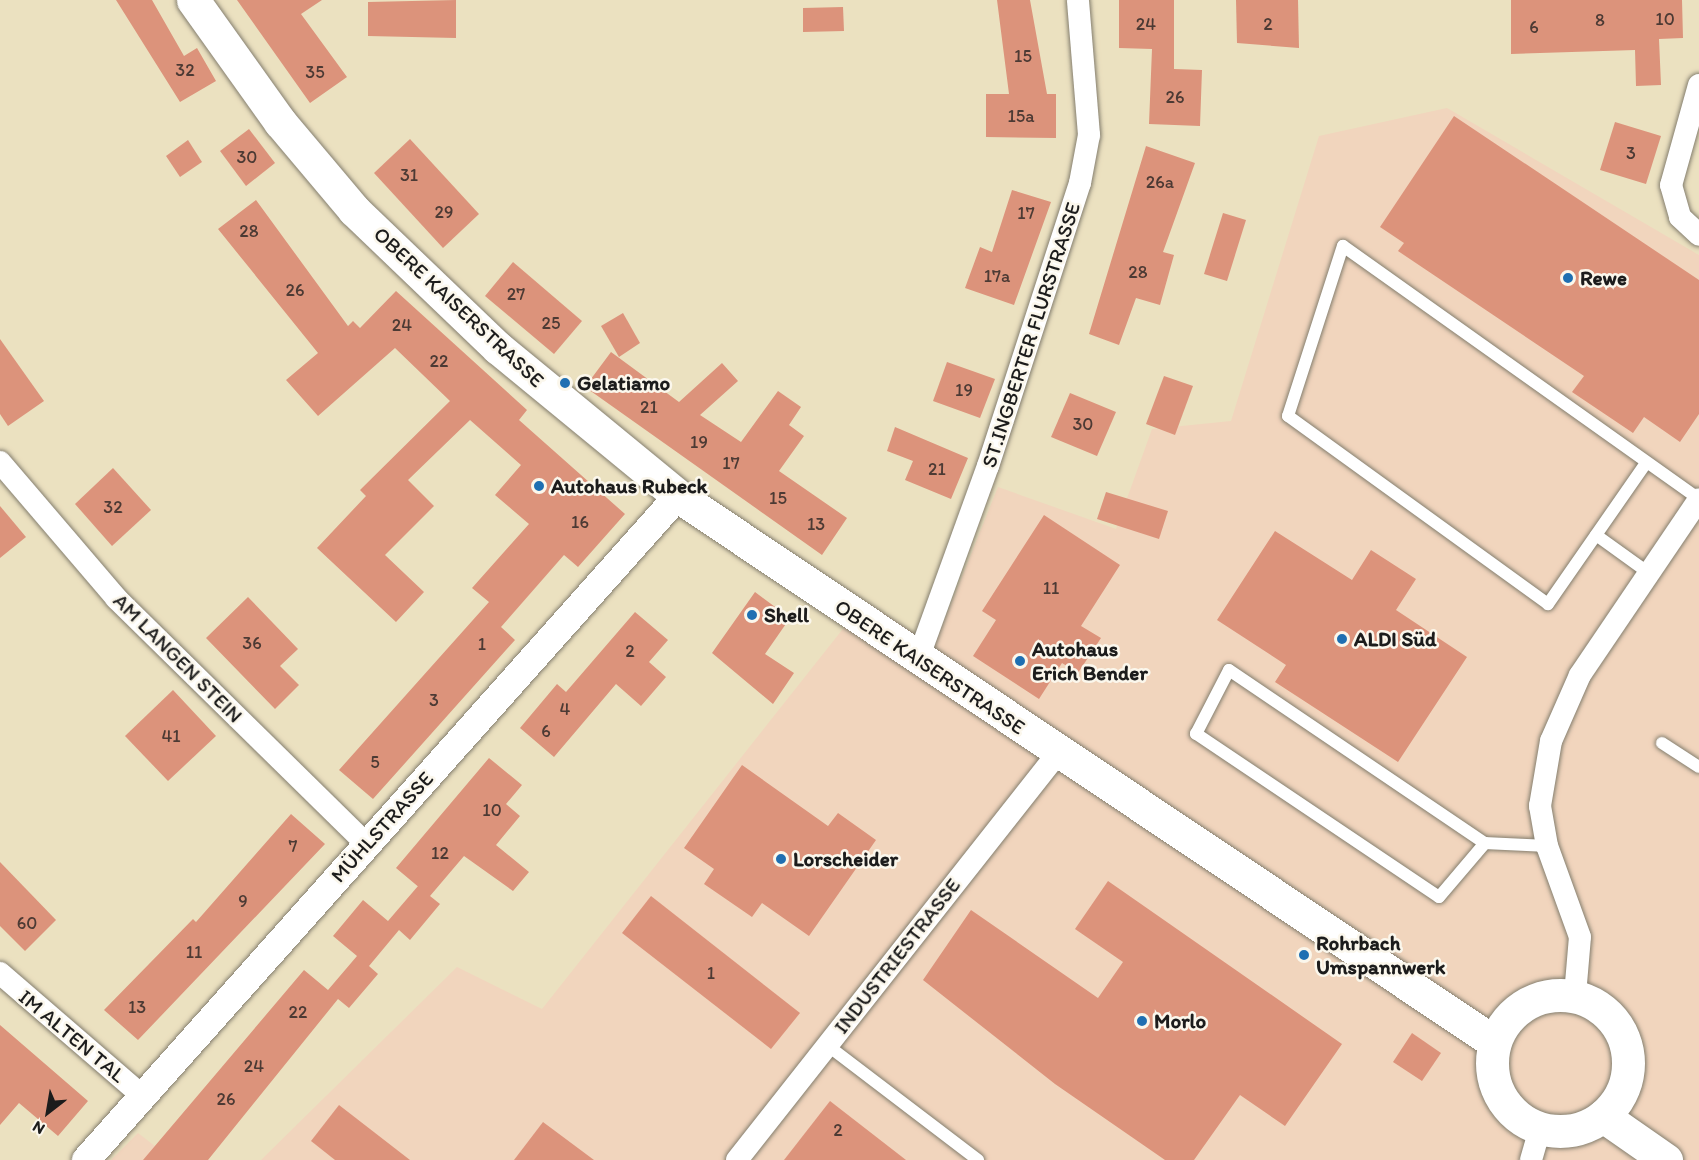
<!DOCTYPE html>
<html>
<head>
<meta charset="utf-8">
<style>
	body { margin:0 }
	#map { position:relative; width:1699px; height:1160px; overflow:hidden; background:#ebe1c0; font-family:Itim,sans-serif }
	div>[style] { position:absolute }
	.built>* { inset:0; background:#f1d5bd }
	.building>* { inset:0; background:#dc937b }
	.roads { filter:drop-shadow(0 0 2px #847e6e) drop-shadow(0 0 2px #847e6e) }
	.service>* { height:12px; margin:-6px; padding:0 6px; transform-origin:6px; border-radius:6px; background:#fff }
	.minor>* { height:22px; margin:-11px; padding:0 11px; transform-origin:11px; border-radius:11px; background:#fff }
	.tertiary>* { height:28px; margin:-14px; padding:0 14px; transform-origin:14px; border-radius:14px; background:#fff }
	.secondary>* { height:33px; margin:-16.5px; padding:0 16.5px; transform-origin:16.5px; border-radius:16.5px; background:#fff }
	.secondary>.ring { margin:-16.5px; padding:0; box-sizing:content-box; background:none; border:33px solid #fff; border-radius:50% }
	.dots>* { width:16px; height:16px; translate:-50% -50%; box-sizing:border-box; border:3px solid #fbf7ec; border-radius:50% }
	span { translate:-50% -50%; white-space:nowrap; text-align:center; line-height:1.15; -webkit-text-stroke:5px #fbf7ec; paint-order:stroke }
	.number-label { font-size:18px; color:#4c3a34 }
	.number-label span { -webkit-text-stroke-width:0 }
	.poi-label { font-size:21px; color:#1c1c1c; font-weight:700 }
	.left { translate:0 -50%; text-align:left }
	.street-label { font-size:21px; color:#1c1c1c }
	.north { position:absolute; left:18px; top:1082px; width:60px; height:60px; -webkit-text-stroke:4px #fbf7ec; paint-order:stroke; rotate:211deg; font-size:16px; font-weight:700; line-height:24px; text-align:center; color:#1c1c1c }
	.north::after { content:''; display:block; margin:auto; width:21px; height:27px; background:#1c1c1c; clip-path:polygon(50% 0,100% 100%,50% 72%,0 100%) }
</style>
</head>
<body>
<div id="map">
	<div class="built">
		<div style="clip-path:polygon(1447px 108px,1699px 255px,1699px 1160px,261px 1160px,457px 967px,542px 1009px,865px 601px,934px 646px,998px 487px,1116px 529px,1152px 429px,1231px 421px,1319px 136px)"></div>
		<div style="clip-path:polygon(138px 1133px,173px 1160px,111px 1160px)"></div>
	</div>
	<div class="building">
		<div style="clip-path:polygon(116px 0,152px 0,184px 56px,197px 48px,216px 81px,180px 102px)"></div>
		<div style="clip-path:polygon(237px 0,322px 0,301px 14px,347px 77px,310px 103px)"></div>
		<div style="clip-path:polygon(456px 0,456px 38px,368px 36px,368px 2px)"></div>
		<div style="clip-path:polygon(997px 0,1030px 0,1047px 94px,1056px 94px,1056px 138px,986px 137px,986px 94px,1009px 94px)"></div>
		<div style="clip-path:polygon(1119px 0,1174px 0,1174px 69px,1202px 70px,1200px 126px,1149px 124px,1152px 49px,1119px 48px)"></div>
		<div style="clip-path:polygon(1236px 0,1298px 0,1299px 48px,1237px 43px)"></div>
		<div style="clip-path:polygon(1511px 0,1682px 0,1683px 38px,1659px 39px,1661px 85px,1636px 86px,1635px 50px,1511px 54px)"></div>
		<div style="clip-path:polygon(843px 7px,844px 31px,803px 32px,803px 8px)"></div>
		<div style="clip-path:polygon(1454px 116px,1699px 280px,1699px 414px,1680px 442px,1644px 417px,1633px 433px,1572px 392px,1584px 376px,1398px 251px,1404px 243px,1380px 227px)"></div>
		<div style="clip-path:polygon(1615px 122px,1661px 136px,1646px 184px,1600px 170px)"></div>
		<div style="clip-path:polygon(249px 129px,275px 163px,246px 186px,220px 151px)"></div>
		<div style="clip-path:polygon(410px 139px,479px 214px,443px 248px,374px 173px)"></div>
		<div style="clip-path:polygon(188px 140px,202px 162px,180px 177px,166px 156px)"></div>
		<div style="clip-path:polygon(1146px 146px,1195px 163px,1163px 252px,1174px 255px,1160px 305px,1136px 298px,1119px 345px,1089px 334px)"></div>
		<div style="clip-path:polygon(1012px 190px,1051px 202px,1014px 305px,965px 288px,980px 247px,992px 252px)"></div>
		<div style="clip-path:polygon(256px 200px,348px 326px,353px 321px,360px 328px,396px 291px,527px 410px,519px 420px,625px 514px,578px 567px,564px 555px,501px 627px,515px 640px,373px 799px,339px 770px,489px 602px,472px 588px,529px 524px,495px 495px,521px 465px,470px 420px,408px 480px,434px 506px,385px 555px,424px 592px,396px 622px,317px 548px,366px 496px,360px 490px,450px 401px,395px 348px,318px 416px,286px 380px,318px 353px,218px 229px)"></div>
		<div style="clip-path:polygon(1223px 213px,1246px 220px,1227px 281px,1204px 274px)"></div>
		<div style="clip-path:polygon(513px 262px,582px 321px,554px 354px,485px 296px)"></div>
		<div style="clip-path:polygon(623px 313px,640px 343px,619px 357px,601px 326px)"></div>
		<div style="clip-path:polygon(0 339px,44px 401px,8px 426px,0 414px)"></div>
		<div style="clip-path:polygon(611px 352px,679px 402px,722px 363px,738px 381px,700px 415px,741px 442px,778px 391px,801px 407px,789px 425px,804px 436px,779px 471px,847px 518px,822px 555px,585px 387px)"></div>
		<div style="clip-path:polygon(947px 362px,995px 379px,980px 418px,933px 401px)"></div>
		<div style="clip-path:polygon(1164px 376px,1193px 386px,1175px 435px,1146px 424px)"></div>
		<div style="clip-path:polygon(1070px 393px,1116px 412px,1097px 456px,1051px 437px)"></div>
		<div style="clip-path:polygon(895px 427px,968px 458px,951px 499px,905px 480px,913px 461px,887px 451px)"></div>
		<div style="clip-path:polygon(113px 468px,151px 510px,112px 546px,75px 504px)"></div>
		<div style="clip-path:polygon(1106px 492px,1168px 511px,1159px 539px,1097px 519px)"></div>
		<div style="clip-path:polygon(0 506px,26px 537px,0 558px)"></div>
		<div style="clip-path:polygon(1044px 515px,1120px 565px,1081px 626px,1101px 638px,1078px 673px,1062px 663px,1039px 699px,973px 656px,996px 620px,982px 611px)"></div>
		<div style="clip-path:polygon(1275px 531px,1352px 580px,1371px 550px,1416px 579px,1396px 610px,1467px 657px,1398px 762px,1275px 682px,1286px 665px,1217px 620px)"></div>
		<div style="clip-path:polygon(755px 592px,790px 618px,765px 654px,794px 673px,773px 704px,712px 653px)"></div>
		<div style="clip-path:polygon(248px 597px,298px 649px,280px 666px,299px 685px,275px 709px,206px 638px)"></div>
		<div style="clip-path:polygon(635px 612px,668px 640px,649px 662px,666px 677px,641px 706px,616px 684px,554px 757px,520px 728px,557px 684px,566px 692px)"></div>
		<div style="clip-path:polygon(173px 690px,216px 736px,168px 781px,125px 736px)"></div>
		<div style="clip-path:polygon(489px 758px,522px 785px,506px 804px,520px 816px,496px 845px,529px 872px,513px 891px,464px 856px,430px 896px,440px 904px,410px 940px,399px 930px,369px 966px,378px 974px,349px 1008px,338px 999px,208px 1160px,143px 1160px,304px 970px,328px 990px,357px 956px,333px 936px,363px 900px,388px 921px,418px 886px,427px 894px,396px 868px)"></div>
		<div style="clip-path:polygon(742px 765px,828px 826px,838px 813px,876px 840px,809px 936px,762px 903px,752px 917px,704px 884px,714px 869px,684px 848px)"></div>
		<div style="clip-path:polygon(291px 814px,325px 844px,138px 1040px,104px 1010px,193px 919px,196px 922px)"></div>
		<div style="clip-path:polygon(0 862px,56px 920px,25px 951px,0 926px)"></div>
		<div style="clip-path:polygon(1108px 881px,1342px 1044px,1285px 1126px,1240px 1095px,1194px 1160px,1165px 1160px,1055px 1084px,923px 980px,971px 910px,1098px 998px,1123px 962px,1075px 929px)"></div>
		<div style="clip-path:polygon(651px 896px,800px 1013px,771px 1049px,622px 933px)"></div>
		<div style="clip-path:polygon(0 1025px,88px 1101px,58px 1136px,19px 1103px,0 1125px)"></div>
		<div style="clip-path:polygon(1412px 1033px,1441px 1053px,1422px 1081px,1393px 1062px)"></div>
		<div style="clip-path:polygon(830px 1101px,906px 1160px,784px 1160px)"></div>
		<div style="clip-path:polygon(339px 1105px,410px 1160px,335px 1160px,311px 1141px)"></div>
		<div style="clip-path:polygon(543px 1122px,594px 1160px,514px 1160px)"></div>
	</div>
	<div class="roads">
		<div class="service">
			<div style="left:1646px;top:463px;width:172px;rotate:124.8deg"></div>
			<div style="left:1548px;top:604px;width:321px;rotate:-144.1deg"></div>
			<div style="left:1288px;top:416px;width:179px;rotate:-72.1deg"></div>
			<div style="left:1343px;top:246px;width:437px;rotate:35.4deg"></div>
			<div style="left:1596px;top:535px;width:67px;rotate:35.8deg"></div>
			<div style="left:1662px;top:743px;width:44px;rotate:33deg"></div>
			<div style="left:1485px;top:843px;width:71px;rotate:130.4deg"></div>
			<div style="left:1439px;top:897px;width:293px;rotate:-146.1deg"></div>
			<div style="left:1196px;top:734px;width:72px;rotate:-62.7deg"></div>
			<div style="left:1229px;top:670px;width:309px;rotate:34.1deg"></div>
			<div style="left:1485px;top:843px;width:62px;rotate:2.8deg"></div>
			<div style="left:827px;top:1045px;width:190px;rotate:37.3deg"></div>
		</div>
		<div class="minor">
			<div style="left:1699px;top:85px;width:104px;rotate:105.6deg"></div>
			<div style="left:1671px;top:185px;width:33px;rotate:74deg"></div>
			<div style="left:1680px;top:217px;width:26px;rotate:43deg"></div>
			<div style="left:0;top:462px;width:179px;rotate:49.5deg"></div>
			<div style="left:116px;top:598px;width:351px;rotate:44.5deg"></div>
			<div style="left:918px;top:659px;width:205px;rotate:-70.1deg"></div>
			<div style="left:988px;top:466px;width:298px;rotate:-72deg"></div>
			<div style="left:1080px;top:183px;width:49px;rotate:-79.4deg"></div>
			<div style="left:1089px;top:135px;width:135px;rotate:-94.7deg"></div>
			<div style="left:0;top:973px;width:191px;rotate:40.8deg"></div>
			<div style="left:1575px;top:995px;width:58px;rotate:-85.1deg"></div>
			<div style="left:1580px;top:937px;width:97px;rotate:-109.9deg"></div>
			<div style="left:1547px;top:846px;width:41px;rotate:-99.9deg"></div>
			<div style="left:1540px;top:806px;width:66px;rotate:-80.4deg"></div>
			<div style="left:1551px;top:741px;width:72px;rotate:-66.3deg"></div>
			<div style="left:1580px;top:675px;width:212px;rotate:-55.9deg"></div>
			<div style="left:737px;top:1160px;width:518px;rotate:-51.74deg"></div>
			<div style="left:1531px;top:1160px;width:32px;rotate:-74deg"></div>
		</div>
		<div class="tertiary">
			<div style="left:86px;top:1160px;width:890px;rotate:-48.28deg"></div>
		</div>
		<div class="secondary">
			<div style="left:193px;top:0;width:150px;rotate:54.5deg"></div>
			<div style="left:280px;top:122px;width:115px;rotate:49.9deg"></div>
			<div style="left:354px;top:210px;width:199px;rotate:43.8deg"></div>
			<div style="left:498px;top:348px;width:233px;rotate:39.4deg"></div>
			<div style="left:678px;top:496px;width:982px;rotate:33.79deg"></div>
			<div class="ring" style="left:1492px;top:995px;width:103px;height:103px"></div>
			<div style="left:1603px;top:1116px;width:77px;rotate:34.9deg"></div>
		</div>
	</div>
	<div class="dots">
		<div style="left:1568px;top:278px;background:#1f6fb2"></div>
		<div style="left:565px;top:383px;background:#1f6fb2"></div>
		<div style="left:539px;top:486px;background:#1f6fb2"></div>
		<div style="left:752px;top:615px;background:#1f6fb2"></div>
		<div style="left:1342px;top:639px;background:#1f6fb2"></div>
		<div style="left:1020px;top:661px;background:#1f6fb2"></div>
		<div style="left:781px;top:859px;background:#1f6fb2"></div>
		<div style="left:1304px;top:955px;background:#1f6fb2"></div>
		<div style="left:1142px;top:1021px;background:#1f6fb2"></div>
	</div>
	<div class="number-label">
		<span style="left:1665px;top:19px">10</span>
		<span style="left:1600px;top:20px">8</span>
		<span style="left:1146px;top:24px">24</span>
		<span style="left:1268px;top:24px">2</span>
		<span style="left:1534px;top:27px">6</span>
		<span style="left:1023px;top:56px">15</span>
		<span style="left:185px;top:70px">32</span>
		<span style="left:315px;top:72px">35</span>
		<span style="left:1175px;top:97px">26</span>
		<span style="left:1021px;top:116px">15a</span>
		<span style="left:1631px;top:153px">3</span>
		<span style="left:247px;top:157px">30</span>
		<span style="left:409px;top:175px">31</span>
		<span style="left:1160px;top:182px">26a</span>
		<span style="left:444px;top:212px">29</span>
		<span style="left:1026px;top:213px">17</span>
		<span style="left:249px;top:231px">28</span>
		<span style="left:1138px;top:272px">28</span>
		<span style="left:997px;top:276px">17a</span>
		<span style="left:295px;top:290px">26</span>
		<span style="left:516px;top:294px">27</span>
		<span style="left:551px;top:323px">25</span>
		<span style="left:402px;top:325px">24</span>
		<span style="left:439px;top:361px">22</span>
		<span style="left:964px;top:390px">19</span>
		<span style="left:649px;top:407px">21</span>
		<span style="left:1083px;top:424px">30</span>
		<span style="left:699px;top:442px">19</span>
		<span style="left:731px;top:463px">17</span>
		<span style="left:937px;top:469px">21</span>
		<span style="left:778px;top:498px">15</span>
		<span style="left:113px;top:507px">32</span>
		<span style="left:580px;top:522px">16</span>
		<span style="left:816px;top:524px">13</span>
		<span style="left:1051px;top:588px">11</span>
		<span style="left:252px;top:643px">36</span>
		<span style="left:482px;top:644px">1</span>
		<span style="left:630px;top:651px">2</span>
		<span style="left:434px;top:700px">3</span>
		<span style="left:565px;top:709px">4</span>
		<span style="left:546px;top:731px">6</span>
		<span style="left:171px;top:736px">41</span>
		<span style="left:375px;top:762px">5</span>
		<span style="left:492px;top:810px">10</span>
		<span style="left:293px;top:846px">7</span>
		<span style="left:440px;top:853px">12</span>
		<span style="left:243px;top:901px">9</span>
		<span style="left:27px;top:923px">60</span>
		<span style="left:194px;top:952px">11</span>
		<span style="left:711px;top:973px">1</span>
		<span style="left:137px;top:1007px">13</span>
		<span style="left:298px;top:1012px">22</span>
		<span style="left:254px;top:1066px">24</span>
		<span style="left:226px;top:1099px">26</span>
		<span style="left:838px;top:1130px">2</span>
	</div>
	<div class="poi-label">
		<span class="left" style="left:1580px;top:278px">Rewe</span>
		<span class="left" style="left:577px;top:383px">Gelatiamo</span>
		<span class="left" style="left:551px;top:486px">Autohaus Rubeck</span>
		<span class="left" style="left:764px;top:615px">Shell</span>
		<span class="left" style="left:1354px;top:639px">ALDI Süd</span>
		<span class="left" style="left:1032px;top:661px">Autohaus<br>Erich Bender</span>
		<span class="left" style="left:793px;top:859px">Lorscheider</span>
		<span class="left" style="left:1316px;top:955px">Rohrbach<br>Umspannwerk</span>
		<span class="left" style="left:1154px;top:1021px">Morlo</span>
	</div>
	<div class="street-label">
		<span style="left:459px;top:307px;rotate:43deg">OBERE KAISERSTRASSE</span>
		<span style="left:1031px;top:335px;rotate:-72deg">ST.INGBERTER FLURSTRASSE</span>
		<span style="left:178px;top:658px;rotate:45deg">AM LANGEN STEIN</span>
		<span style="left:930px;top:667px;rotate:34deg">OBERE KAISERSTRASSE</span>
		<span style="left:382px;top:827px;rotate:-48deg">MÜHLSTRASSE</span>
		<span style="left:897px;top:956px;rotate:-52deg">INDUSTRIESTRASSE</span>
		<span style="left:72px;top:1036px;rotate:40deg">IM ALTEN TAL</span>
	</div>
	<div class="north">N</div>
</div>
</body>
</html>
